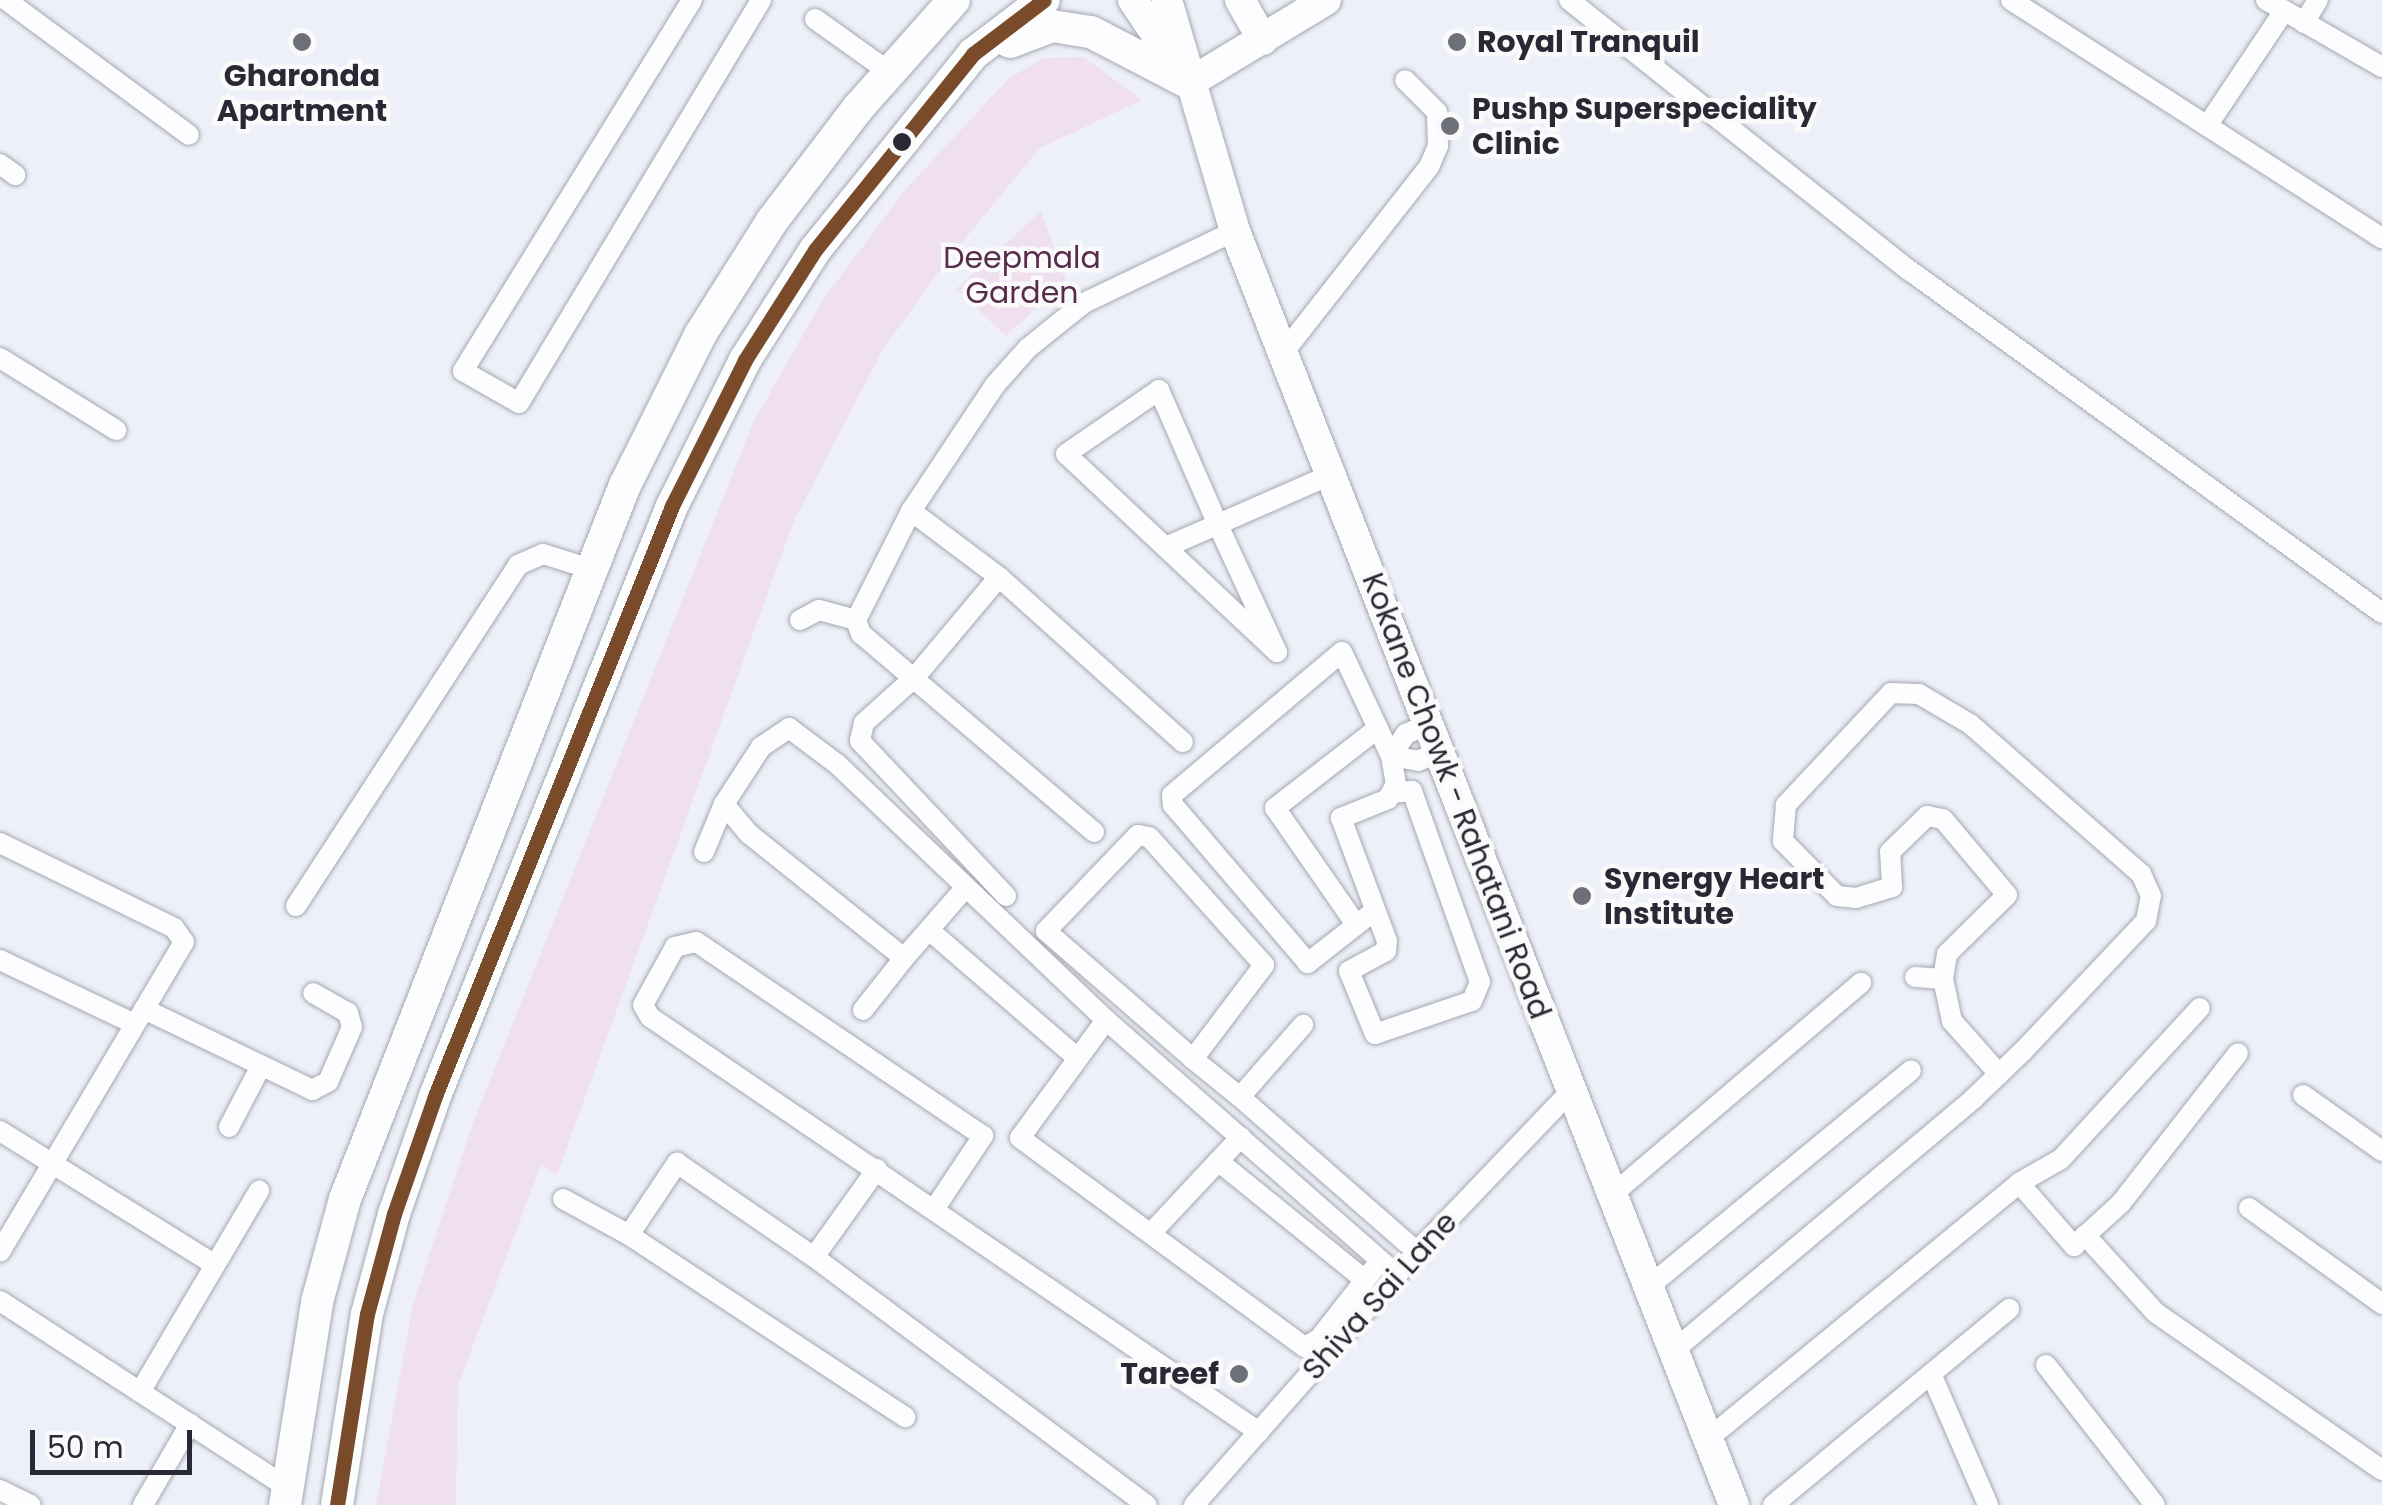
<!DOCTYPE html>
<html>
<head>
<meta charset="utf-8">
<style>
	body { margin:0 }
	#map { position:relative; width:2382px; height:1505px; overflow:hidden; background:#eef0f9; font-family:Poppins,sans-serif }
	div>[style] { position:absolute }
	.green>* { inset:0; background:#f0e0ef }
	.roads { filter:drop-shadow(0 0 2px #a6a7b0) drop-shadow(0 0 2px #a6a7b0) }
	.street>* { height:20px; margin:-10px; padding:0 10px; transform-origin:10px; border-radius:10px; background:#fcfdfe }
	.secondary>* { height:30px; margin:-15px; padding:0 15px; transform-origin:15px; border-radius:15px; background:#fcfdfe }
	.primary>* { height:32px; margin:-16px; padding:0 16px; transform-origin:16px; border-radius:16px; background:#fcfdfe }
	.bus-1>* { height:15px; margin:-7.5px; padding:0 7.5px; transform-origin:7.5px; border-radius:7.5px; background:#7a4b2a }
	.dots>* { width:28px; height:28px; translate:-50% -50%; box-sizing:border-box; border:5px solid #fafafa; border-radius:50% }
	span { translate:-50% -50%; white-space:nowrap; text-align:center; line-height:1.15; -webkit-text-stroke:9px #fafafa; paint-order:stroke }
	.poi-label { font-size:30px; color:#282934; font-weight:700 }
	.left { translate:0 -50%; text-align:left }
	.right { translate:-100% -50%; text-align:right }
	.park-label { font-size:30px; color:#582c4b }
	.street-label { font-size:30px; color:#282934 }
	.scale { position:absolute; left:30px; top:1430px; width:162px; height:45px; box-sizing:border-box; border:5px solid #282934; border-top:0; padding-left:12px; font-size:30px; line-height:35px; white-space:nowrap; color:#282934; -webkit-text-stroke:8px #fafafa; paint-order:stroke }
</style>
</head>
<body>
<div id="map">
	<div class="green">
		<div style="clip-path:polygon(1084px 57px,1142px 100px,1040px 148px,945px 263px,882px 351px,794px 521px,557px 1175px,541px 1165px,458px 1386px,456px 1505px,376px 1505px,413px 1304px,474px 1120px,753px 423px,822px 301px,905px 190px,1008px 79px,1043px 58px)"></div>
		<div style="clip-path:polygon(1041px 211px,1066px 280px,1006px 336px,956px 289px)"></div>
	</div>
	<div class="roads">
		<div class="street">
			<div style="left:6px;top:0;width:227px;rotate:36.4deg"></div>
			<div style="left:692px;top:0;width:436px;rotate:121.7deg"></div>
			<div style="left:463px;top:371px;width:64px;rotate:29.7deg"></div>
			<div style="left:519px;top:403px;width:470px;rotate:-59deg"></div>
			<div style="left:1569px;top:0;width:434px;rotate:38.5deg"></div>
			<div style="left:1909px;top:270px;width:584px;rotate:35.95deg"></div>
			<div style="left:2011px;top:0;width:441px;rotate:32.7deg"></div>
			<div style="left:2266px;top:0;width:134px;rotate:30deg"></div>
			<div style="left:815px;top:19px;width:91px;rotate:35.6deg"></div>
			<div style="left:2304px;top:23px;width:27px;rotate:-59deg"></div>
			<div style="left:2207px;top:126px;width:138px;rotate:-56.2deg"></div>
			<div style="left:0;top:164px;width:19px;rotate:36deg"></div>
			<div style="left:1283px;top:353px;width:236px;rotate:-51.9deg"></div>
			<div style="left:1429px;top:167px;width:23px;rotate:-67deg"></div>
			<div style="left:1438px;top:146px;width:34px;rotate:-92deg"></div>
			<div style="left:1437px;top:112px;width:45px;rotate:-135deg"></div>
			<div style="left:0;top:358px;width:137px;rotate:31.8deg"></div>
			<div style="left:1159px;top:390px;width:147px;rotate:66.4deg"></div>
			<div style="left:1218px;top:525px;width:140px;rotate:65.1deg"></div>
			<div style="left:1277px;top:652px;width:289px;rotate:-136.8deg"></div>
			<div style="left:1066px;top:454px;width:113px;rotate:-34.5deg"></div>
			<div style="left:911px;top:511px;width:110px;rotate:36.9deg"></div>
			<div style="left:999px;top:577px;width:247px;rotate:41.9deg"></div>
			<div style="left:1166px;top:547px;width:179px;rotate:-23.7deg"></div>
			<div style="left:999px;top:577px;width:131px;rotate:130deg"></div>
			<div style="left:915px;top:677px;width:69px;rotate:138deg"></div>
			<div style="left:864px;top:723px;width:18px;rotate:103deg"></div>
			<div style="left:860px;top:741px;width:213px;rotate:46.7deg"></div>
			<div style="left:800px;top:620px;width:21px;rotate:-28deg"></div>
			<div style="left:819px;top:610px;width:38px;rotate:15deg"></div>
			<div style="left:1391px;top:756px;width:27px;rotate:10deg"></div>
			<div style="left:1418px;top:761px;width:22px;rotate:-24deg"></div>
			<div style="left:1391px;top:756px;width:27px;rotate:-56deg"></div>
			<div style="left:1406px;top:734px;width:24px;rotate:-24deg"></div>
			<div style="left:1094px;top:832px;width:306px;rotate:-139.6deg"></div>
			<div style="left:861px;top:634px;width:15px;rotate:-110deg"></div>
			<div style="left:856px;top:620px;width:122px;rotate:-63.2deg"></div>
			<div style="left:911px;top:511px;width:151px;rotate:-56.3deg"></div>
			<div style="left:995px;top:385px;width:50px;rotate:-48.3deg"></div>
			<div style="left:1028px;top:348px;width:72px;rotate:-38.8deg"></div>
			<div style="left:1084px;top:303px;width:167px;rotate:-25.5deg"></div>
			<div style="left:0;top:843px;width:194px;rotate:26deg"></div>
			<div style="left:174px;top:928px;width:17px;rotate:54deg"></div>
			<div style="left:184px;top:942px;width:360px;rotate:120.7deg"></div>
			<div style="left:704px;top:852px;width:52px;rotate:-67.4deg"></div>
			<div style="left:966px;top:887px;width:94px;rotate:131.1deg"></div>
			<div style="left:904px;top:958px;width:198px;rotate:-141.3deg"></div>
			<div style="left:749px;top:834px;width:39px;rotate:-130deg"></div>
			<div style="left:724px;top:804px;width:68px;rotate:-57deg"></div>
			<div style="left:761px;top:747px;width:34px;rotate:-34deg"></div>
			<div style="left:789px;top:728px;width:60px;rotate:36.9deg"></div>
			<div style="left:837px;top:764px;width:371px;rotate:43.6deg"></div>
			<div style="left:1106px;top:1020px;width:387px;rotate:41.2deg"></div>
			<div style="left:296px;top:906px;width:407px;rotate:-56.9deg"></div>
			<div style="left:518px;top:565px;width:27px;rotate:-24deg"></div>
			<div style="left:543px;top:554px;width:47px;rotate:17.3deg"></div>
			<div style="left:1373px;top:912px;width:83px;rotate:141.9deg"></div>
			<div style="left:1308px;top:963px;width:208px;rotate:-130.5deg"></div>
			<div style="left:1173px;top:805px;width:10px;rotate:-96deg"></div>
			<div style="left:1172px;top:795px;width:222px;rotate:-40.1deg"></div>
			<div style="left:1342px;top:652px;width:115px;rotate:64.8deg"></div>
			<div style="left:1391px;top:756px;width:28px;rotate:80deg"></div>
			<div style="left:1396px;top:784px;width:17px;rotate:118deg"></div>
			<div style="left:1388px;top:799px;width:51px;rotate:158deg"></div>
			<div style="left:1341px;top:818px;width:131px;rotate:69.5deg"></div>
			<div style="left:1387px;top:941px;width:10px;rotate:96deg"></div>
			<div style="left:1386px;top:951px;width:42px;rotate:151.6deg"></div>
			<div style="left:1349px;top:971px;width:68px;rotate:67.6deg"></div>
			<div style="left:1375px;top:1034px;width:102px;rotate:-18.8deg"></div>
			<div style="left:1472px;top:1001px;width:21px;rotate:-67deg"></div>
			<div style="left:1480px;top:982px;width:203px;rotate:-109.6deg"></div>
			<div style="left:1412px;top:791px;width:18px;rotate:174deg"></div>
			<div style="left:1355px;top:923px;width:140px;rotate:-124.8deg"></div>
			<div style="left:1275px;top:808px;width:130px;rotate:-37.8deg"></div>
			<div style="left:929px;top:930px;width:193px;rotate:40.8deg"></div>
			<div style="left:0;top:960px;width:149px;rotate:25.4deg"></div>
			<div style="left:1915px;top:977px;width:28px;rotate:4deg"></div>
			<div style="left:144px;top:1009px;width:187px;rotate:25.7deg"></div>
			<div style="left:312px;top:1090px;width:18px;rotate:-27deg"></div>
			<div style="left:328px;top:1082px;width:60px;rotate:-66.4deg"></div>
			<div style="left:352px;top:1027px;width:15px;rotate:-106deg"></div>
			<div style="left:348px;top:1013px;width:40px;rotate:-150.3deg"></div>
			<div style="left:863px;top:1010px;width:66px;rotate:-51.7deg"></div>
			<div style="left:1106px;top:1020px;width:146px;rotate:126.1deg"></div>
			<div style="left:1020px;top:1138px;width:353px;rotate:36.3deg"></div>
			<div style="left:1305px;top:1347px;width:16px;rotate:-30deg"></div>
			<div style="left:1319px;top:1339px;width:99px;rotate:-52deg"></div>
			<div style="left:1193px;top:1059px;width:118px;rotate:-52.9deg"></div>
			<div style="left:1264px;top:965px;width:172px;rotate:-131.9deg"></div>
			<div style="left:1149px;top:837px;width:11px;rotate:-170deg"></div>
			<div style="left:1138px;top:835px;width:133px;rotate:133.8deg"></div>
			<div style="left:1046px;top:931px;width:195px;rotate:41deg"></div>
			<div style="left:1193px;top:1059px;width:60px;rotate:39deg"></div>
			<div style="left:1240px;top:1097px;width:235px;rotate:41.2deg"></div>
			<div style="left:2303px;top:1095px;width:97px;rotate:35.3deg"></div>
			<div style="left:1240px;top:1097px;width:96px;rotate:-48.8deg"></div>
			<div style="left:229px;top:1127px;width:69px;rotate:-62.3deg"></div>
			<div style="left:0;top:1131px;width:253px;rotate:31.9deg"></div>
			<div style="left:1218px;top:1161px;width:189px;rotate:39deg"></div>
			<div style="left:877px;top:1169px;width:108px;rotate:125.6deg"></div>
			<div style="left:814px;top:1257px;width:415px;rotate:36.7deg"></div>
			<div style="left:2019px;top:1183px;width:84px;rotate:48.9deg"></div>
			<div style="left:2074px;top:1246px;width:64px;rotate:-42.5deg"></div>
			<div style="left:2121px;top:1203px;width:190px;rotate:-52deg"></div>
			<div style="left:1613px;top:1194px;width:326px;rotate:-40.4deg"></div>
			<div style="left:563px;top:1199px;width:75px;rotate:28.6deg"></div>
			<div style="left:629px;top:1235px;width:87px;rotate:-56.3deg"></div>
			<div style="left:677px;top:1163px;width:166px;rotate:34.5deg"></div>
			<div style="left:935px;top:1208px;width:87px;rotate:-56.3deg"></div>
			<div style="left:983px;top:1136px;width:346px;rotate:-145.9deg"></div>
			<div style="left:696px;top:942px;width:22px;rotate:167deg"></div>
			<div style="left:675px;top:947px;width:66px;rotate:118.9deg"></div>
			<div style="left:643px;top:1005px;width:14px;rotate:60deg"></div>
			<div style="left:650px;top:1017px;width:737px;rotate:34.27deg"></div>
			<div style="left:2249px;top:1208px;width:164px;rotate:35.8deg"></div>
			<div style="left:1152px;top:1232px;width:130px;rotate:-46.9deg"></div>
			<div style="left:629px;top:1235px;width:331px;rotate:33.4deg"></div>
			<div style="left:2085px;top:1235px;width:105px;rotate:47.7deg"></div>
			<div style="left:2156px;top:1313px;width:275px;rotate:34.8deg"></div>
			<div style="left:1647px;top:1288px;width:342px;rotate:-39.5deg"></div>
			<div style="left:0;top:1301px;width:341px;rotate:33deg"></div>
			<div style="left:1673px;top:1351px;width:393px;rotate:-40deg"></div>
			<div style="left:1974px;top:1098px;width:68px;rotate:-43.8deg"></div>
			<div style="left:2023px;top:1051px;width:179px;rotate:-46.6deg"></div>
			<div style="left:2146px;top:921px;width:25px;rotate:-79deg"></div>
			<div style="left:2151px;top:896px;width:24px;rotate:-114deg"></div>
			<div style="left:2141px;top:874px;width:227px;rotate:-138.7deg"></div>
			<div style="left:1970px;top:724px;width:59px;rotate:-149.5deg"></div>
			<div style="left:1919px;top:694px;width:28px;rotate:-178deg"></div>
			<div style="left:1891px;top:693px;width:154px;rotate:133.2deg"></div>
			<div style="left:1786px;top:805px;width:36px;rotate:95deg"></div>
			<div style="left:1783px;top:841px;width:77px;rotate:45.5deg"></div>
			<div style="left:1837px;top:896px;width:19px;rotate:6deg"></div>
			<div style="left:1856px;top:898px;width:38px;rotate:-17deg"></div>
			<div style="left:1892px;top:887px;width:35px;rotate:-93deg"></div>
			<div style="left:1890px;top:852px;width:52px;rotate:-44.2deg"></div>
			<div style="left:1927px;top:816px;width:16px;rotate:11deg"></div>
			<div style="left:1943px;top:819px;width:99px;rotate:49.9deg"></div>
			<div style="left:2007px;top:895px;width:84px;rotate:135.5deg"></div>
			<div style="left:1947px;top:954px;width:25px;rotate:99deg"></div>
			<div style="left:1943px;top:979px;width:43px;rotate:77.9deg"></div>
			<div style="left:1952px;top:1021px;width:71px;rotate:48.4deg"></div>
			<div style="left:2046px;top:1365px;width:177px;rotate:52.1deg"></div>
			<div style="left:1932px;top:1376px;width:141px;rotate:66.5deg"></div>
			<div style="left:140px;top:1392px;width:234px;rotate:-59.4deg"></div>
			<div style="left:1709px;top:1438px;width:401px;rotate:-39.4deg"></div>
			<div style="left:2019px;top:1183px;width:48px;rotate:-29.7deg"></div>
			<div style="left:2061px;top:1159px;width:205px;rotate:-47.4deg"></div>
			<div style="left:0;top:1490px;width:34px;rotate:26deg"></div>
			<div style="left:143px;top:1505px;width:94px;rotate:-59.9deg"></div>
			<div style="left:1194px;top:1505px;width:337px;rotate:-48.6deg"></div>
			<div style="left:1417px;top:1252px;width:223px;rotate:-46.3deg"></div>
			<div style="left:1773px;top:1505px;width:307px;rotate:-39.7deg"></div>
		</div>
		<div class="secondary">
			<div style="left:1133px;top:0;width:77px;rotate:56.1deg"></div>
			<div style="left:1167px;top:0;width:241px;rotate:73.6deg"></div>
			<div style="left:1235px;top:231px;width:1368px;rotate:68.61deg"></div>
			<div style="left:1240px;top:0;width:46px;rotate:60.1deg"></div>
			<div style="left:1189px;top:83px;width:160px;rotate:-31.2deg"></div>
		</div>
		<div class="primary">
			<div style="left:1010px;top:42px;width:45px;rotate:-20.9deg"></div>
			<div style="left:1052px;top:26px;width:39px;rotate:9deg"></div>
			<div style="left:1091px;top:32px;width:110px;rotate:27.5deg"></div>
			<div style="left:285px;top:1505px;width:206px;rotate:-81deg"></div>
			<div style="left:317px;top:1302px;width:107px;rotate:-74.8deg"></div>
			<div style="left:345px;top:1199px;width:767px;rotate:-68.59deg"></div>
			<div style="left:625px;top:485px;width:168px;rotate:-63.4deg"></div>
			<div style="left:700px;top:335px;width:135px;rotate:-57.7deg"></div>
			<div style="left:772px;top:221px;width:143px;rotate:-52.7deg"></div>
			<div style="left:859px;top:107px;width:143px;rotate:-48.4deg"></div>
			<div style="left:337px;top:1505px;width:193px;rotate:-81.1deg"></div>
			<div style="left:367px;top:1314px;width:104px;rotate:-74.9deg"></div>
			<div style="left:394px;top:1214px;width:125px;rotate:-70.8deg"></div>
			<div style="left:435px;top:1096px;width:636px;rotate:-68.11deg"></div>
			<div style="left:672px;top:506px;width:163px;rotate:-63.4deg"></div>
			<div style="left:745px;top:360px;width:130px;rotate:-57.5deg"></div>
			<div style="left:815px;top:250px;width:252px;rotate:-51.1deg"></div>
			<div style="left:973px;top:54px;width:89px;rotate:-37.3deg"></div>
		</div>
	</div>
	<div class="bus-1">
		<div style="left:337px;top:1505px;width:193px;rotate:-81.1deg"></div>
		<div style="left:367px;top:1314px;width:104px;rotate:-74.9deg"></div>
		<div style="left:394px;top:1214px;width:125px;rotate:-70.8deg"></div>
		<div style="left:435px;top:1096px;width:636px;rotate:-68.11deg"></div>
		<div style="left:672px;top:506px;width:163px;rotate:-63.4deg"></div>
		<div style="left:745px;top:360px;width:130px;rotate:-57.5deg"></div>
		<div style="left:815px;top:250px;width:252px;rotate:-51.1deg"></div>
		<div style="left:973px;top:54px;width:89px;rotate:-37.3deg"></div>
	</div>
	<div class="dots">
		<div style="left:302px;top:42px;background:#6d6f79"></div>
		<div style="left:1457px;top:42px;background:#6d6f79"></div>
		<div style="left:1450px;top:126px;background:#6d6f79"></div>
		<div style="left:902px;top:142px;background:#282934"></div>
		<div style="left:1582px;top:896px;background:#6d6f79"></div>
		<div style="left:1239px;top:1374px;background:#6d6f79"></div>
	</div>
	<div class="poi-label">
		<span class="left" style="left:1477px;top:42px">Royal Tranquil</span>
		<span style="left:302px;top:93px">Gharonda<br>Apartment</span>
		<span class="left" style="left:1472px;top:126px">Pushp Superspeciality<br>Clinic</span>
		<span class="left" style="left:1604px;top:896px">Synergy Heart<br>Institute</span>
		<span class="right" style="left:1219px;top:1374px">Tareef</span>
	</div>
	<div class="park-label">
		<span style="left:1022px;top:275px">Deepmala<br>Garden</span>
	</div>
	<div class="street-label">
		<span style="left:1456px;top:796px;rotate:69deg">Kokane Chowk - Rahatani Road</span>
		<span style="left:1380px;top:1296px;rotate:-48deg">Shiva Sai Lane</span>
	</div>
	<div class="scale">50 m</div>
</div>
</body>
</html>
